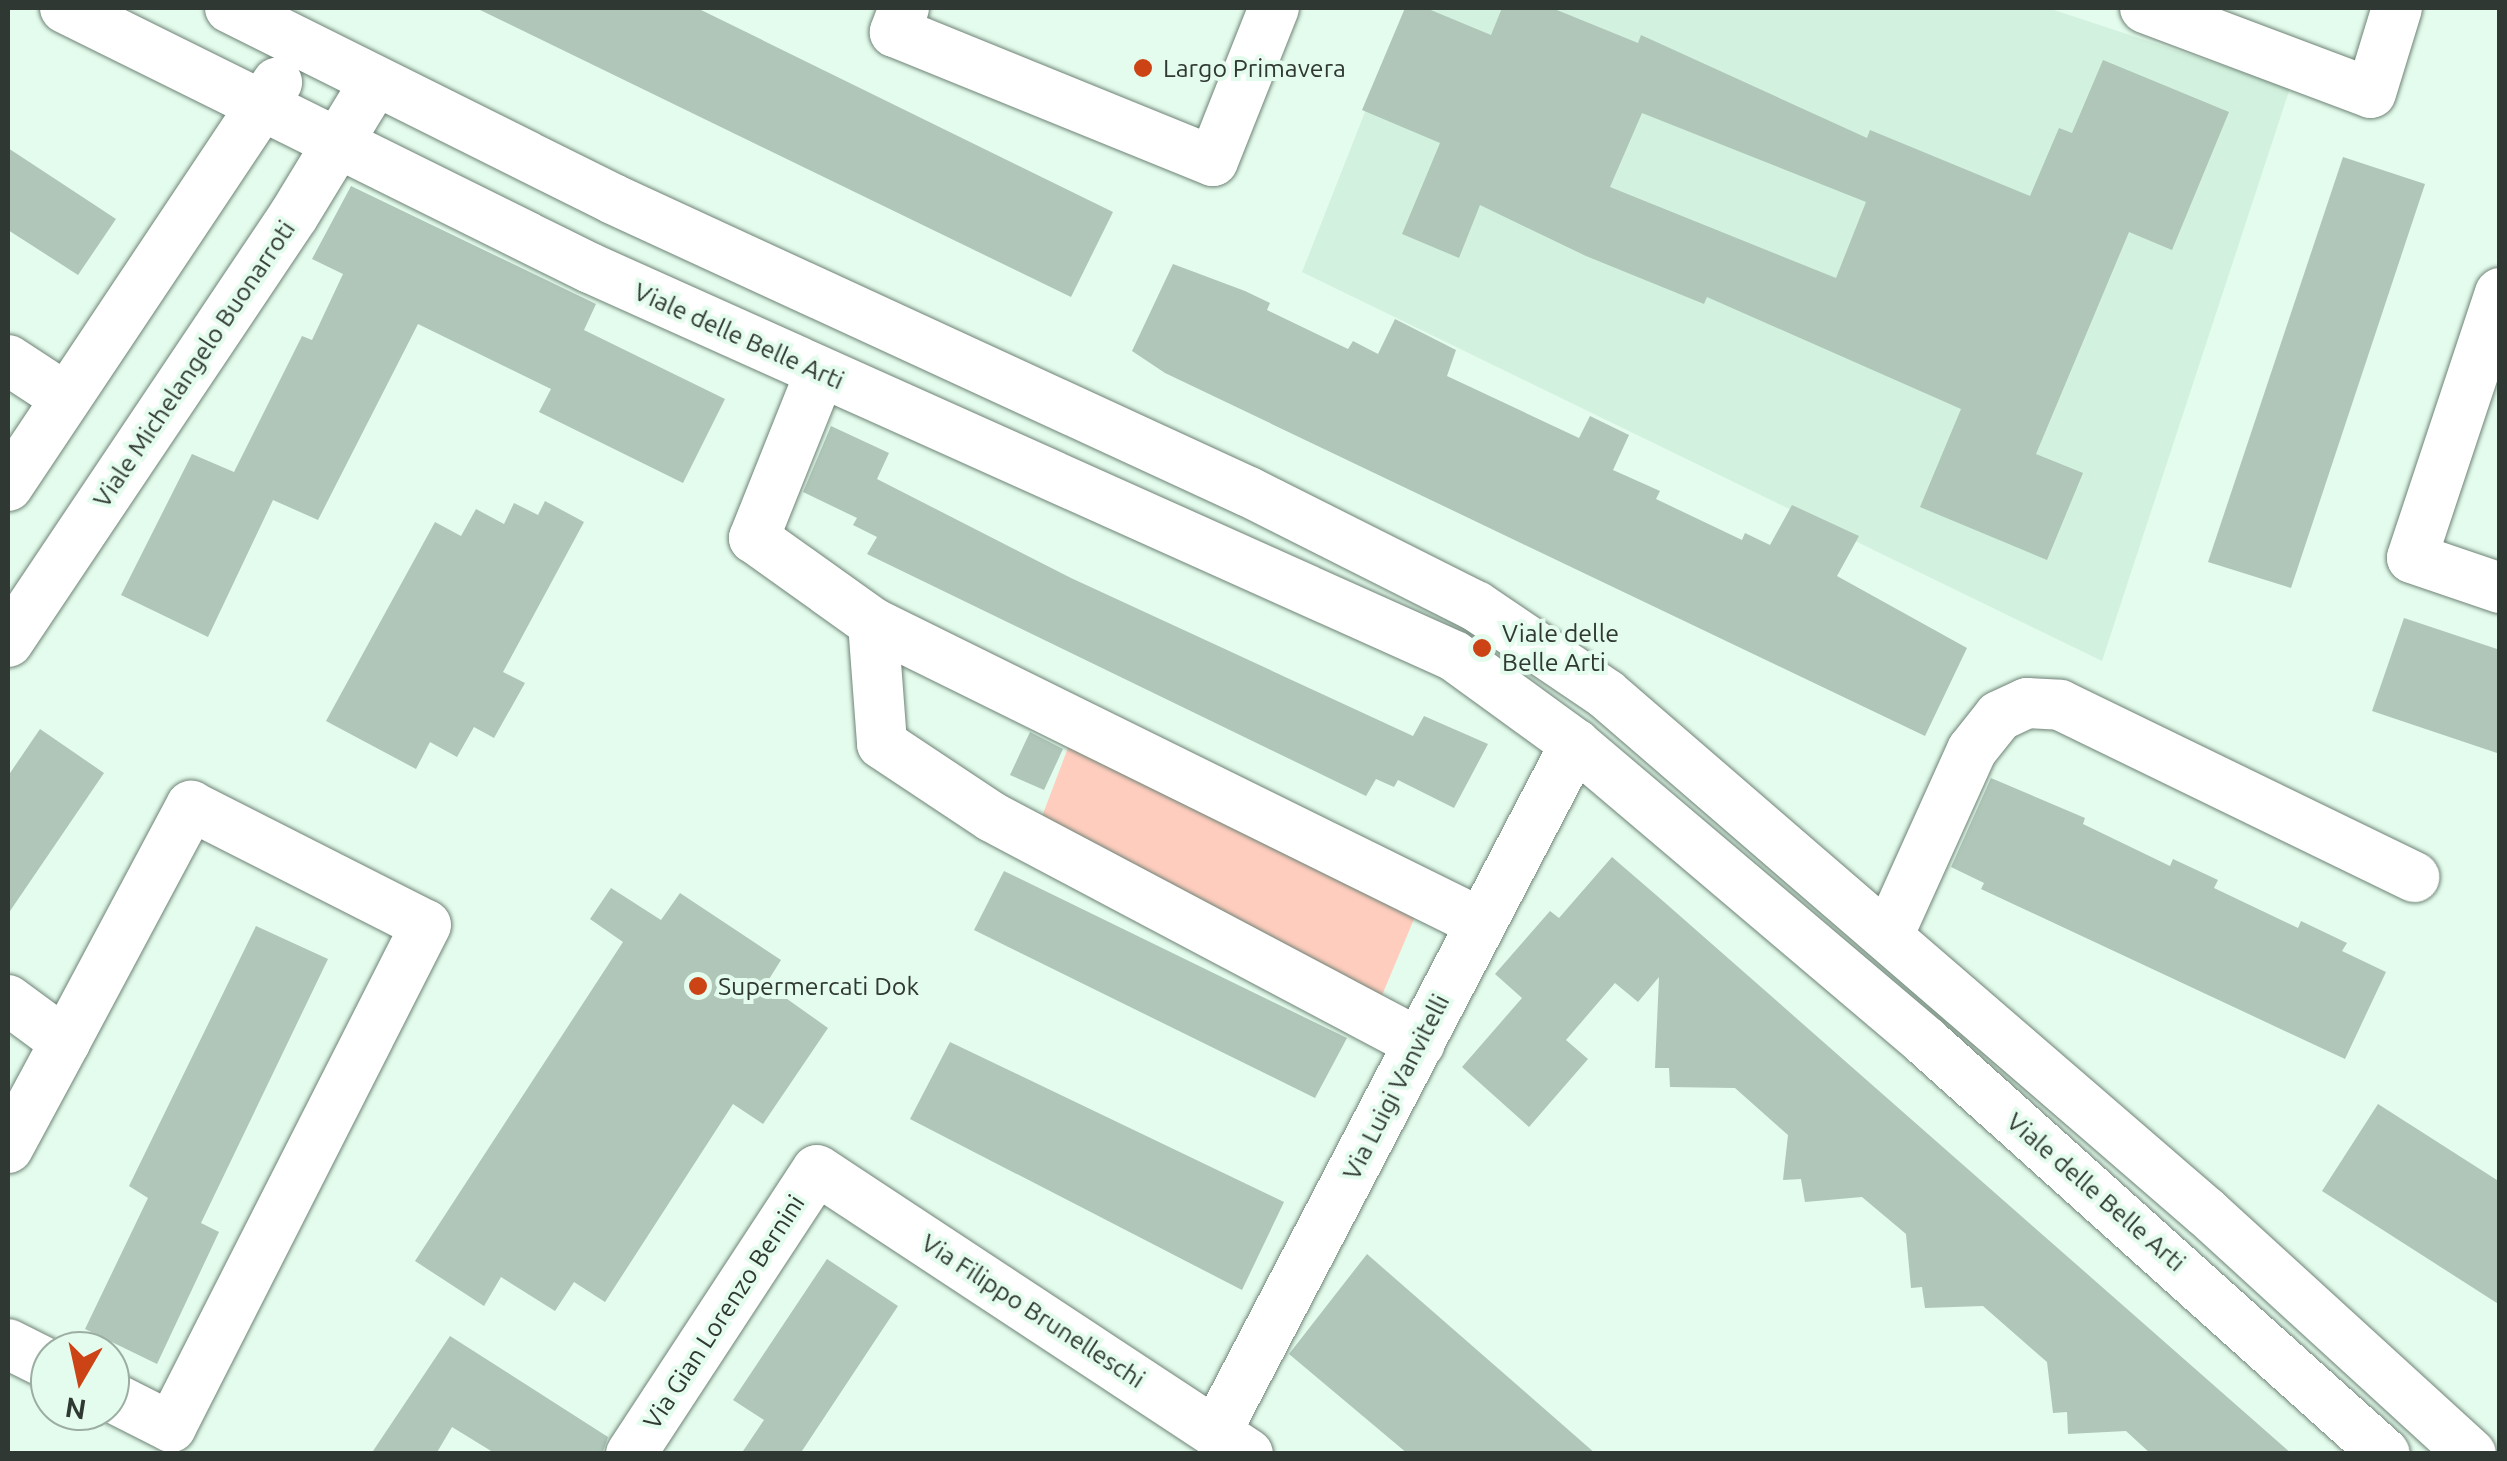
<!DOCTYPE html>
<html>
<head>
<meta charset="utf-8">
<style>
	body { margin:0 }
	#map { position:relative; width:2507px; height:1461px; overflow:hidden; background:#e4fced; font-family:Ubuntu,sans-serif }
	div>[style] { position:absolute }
	.built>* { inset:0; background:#d2f1de }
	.green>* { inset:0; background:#ffcdbe }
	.building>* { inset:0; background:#afc6b8 }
	.roads { filter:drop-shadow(0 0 2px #6e8376) drop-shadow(0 0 2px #6e8376) }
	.minor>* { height:50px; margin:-25px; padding:0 25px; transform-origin:25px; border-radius:25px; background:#fff }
	.dots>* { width:28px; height:28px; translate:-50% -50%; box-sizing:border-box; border:5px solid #e4fced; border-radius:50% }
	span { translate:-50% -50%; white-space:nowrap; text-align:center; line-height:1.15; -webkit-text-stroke:8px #e4fced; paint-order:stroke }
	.poi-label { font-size:25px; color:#2f3832 }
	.left { translate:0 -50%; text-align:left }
	.street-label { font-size:25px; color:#2f3832 }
	.frame { position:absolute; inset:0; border:10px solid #2f3832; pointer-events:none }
	.north { position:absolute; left:30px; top:1331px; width:100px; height:100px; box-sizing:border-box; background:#e4fced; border:2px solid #9caea2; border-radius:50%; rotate:189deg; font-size:28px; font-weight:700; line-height:40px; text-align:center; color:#2f3832 }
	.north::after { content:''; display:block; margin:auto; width:35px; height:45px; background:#cc4415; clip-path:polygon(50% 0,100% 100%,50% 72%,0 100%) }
</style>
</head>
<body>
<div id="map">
	<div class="built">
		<div style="clip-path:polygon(1406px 8px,2048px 8px,2290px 88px,2102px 661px,1302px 272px)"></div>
	</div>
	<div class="green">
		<div style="clip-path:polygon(1071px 740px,1417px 912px,1380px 1000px,1038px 827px)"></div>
	</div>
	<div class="building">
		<div style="clip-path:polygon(476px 8px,697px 8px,1113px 212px,1071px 297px)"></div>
		<div style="clip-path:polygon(evenodd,1405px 8px,1426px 8px,1491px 35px,1502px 8px,1552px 8px,1638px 43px,1641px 35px,1867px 138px,1870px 130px,2030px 196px,2059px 128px,2072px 133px,2103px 60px,2229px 112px,2172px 250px,2129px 232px,2036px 454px,2083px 473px,2047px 560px,1920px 507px,1961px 409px,1707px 297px,1704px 304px,1586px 256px,1480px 205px,1459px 258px,1402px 234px,1440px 143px,1362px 110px,1405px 8px,1642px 113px,1866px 202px,1836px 278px,1610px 187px,1642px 113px)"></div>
		<div style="clip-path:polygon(8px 148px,116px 219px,78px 275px,8px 230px)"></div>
		<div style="clip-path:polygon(2343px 157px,2425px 184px,2291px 588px,2208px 562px)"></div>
		<div style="clip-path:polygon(351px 186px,596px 304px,584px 330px,725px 399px,683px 483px,539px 412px,551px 389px,418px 324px,318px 520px,273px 500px,208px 637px,121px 595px,192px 454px,234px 472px,302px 336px,312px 340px,343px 274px,312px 259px)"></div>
		<div style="clip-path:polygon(1173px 264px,1245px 291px,1270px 303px,1267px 310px,1348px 349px,1353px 341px,1378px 354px,1395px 319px,1456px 350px,1447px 376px,1579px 438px,1590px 416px,1629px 435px,1613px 470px,1660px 491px,1656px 499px,1742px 540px,1745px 533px,1770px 545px,1792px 505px,1859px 536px,1837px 576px,1967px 648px,1925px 736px,1165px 373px,1132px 351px)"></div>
		<div style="clip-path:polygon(831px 426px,889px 453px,877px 479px,1071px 578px,1413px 736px,1424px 716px,1488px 744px,1454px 808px,1398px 780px,1394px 787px,1376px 779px,1366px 796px,867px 554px,877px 537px,853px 525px,857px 518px,803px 492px)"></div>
		<div style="clip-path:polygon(545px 501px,584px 522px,503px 672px,525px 683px,494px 738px,474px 727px,457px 757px,430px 742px,416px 769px,326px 721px,435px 522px,461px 536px,476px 509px,504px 524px,514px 503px,538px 515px)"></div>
		<div style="clip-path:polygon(2404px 618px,2500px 650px,2500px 754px,2372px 711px)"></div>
		<div style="clip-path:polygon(40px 729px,104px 773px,8px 914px,8px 776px)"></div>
		<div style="clip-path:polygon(1030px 732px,1063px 749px,1044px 790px,1010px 775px)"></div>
		<div style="clip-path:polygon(1991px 778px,2085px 818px,2083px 824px,2170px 866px,2173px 859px,2218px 880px,2214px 888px,2298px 928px,2301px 921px,2347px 943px,2342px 951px,2386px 972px,2345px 1059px,1981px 889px,1984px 883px,1951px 867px)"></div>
		<div style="clip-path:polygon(1612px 857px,1663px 901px,2292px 1454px,2151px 1454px,2126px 1431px,2068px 1434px,2067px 1412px,2053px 1413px,2047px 1362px,1983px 1306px,1925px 1308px,1922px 1287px,1911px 1288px,1906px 1234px,1862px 1197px,1805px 1202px,1801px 1179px,1783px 1180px,1788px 1135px,1735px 1088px,1670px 1087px,1669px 1068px,1655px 1068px,1659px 977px,1638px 1002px,1615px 983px,1566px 1040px,1588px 1059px,1529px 1127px,1462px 1067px,1522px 998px,1495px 974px,1550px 911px,1559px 918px)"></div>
		<div style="clip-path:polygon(1004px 871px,1347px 1038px,1315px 1098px,974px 930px)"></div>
		<div style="clip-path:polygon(611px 888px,661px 920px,680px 893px,781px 960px,766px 984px,828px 1028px,763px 1124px,733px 1104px,605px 1302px,574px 1282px,555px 1311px,501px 1277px,484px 1306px,415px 1261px,623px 942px,590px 919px)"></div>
		<div style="clip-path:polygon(256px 926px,328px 959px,201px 1223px,219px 1232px,157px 1364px,85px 1329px,148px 1198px,129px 1186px)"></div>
		<div style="clip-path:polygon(950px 1042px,1284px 1202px,1242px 1290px,910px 1119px)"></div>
		<div style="clip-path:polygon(2378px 1104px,2500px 1182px,2500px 1305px,2322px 1191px)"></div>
		<div style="clip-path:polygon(1367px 1254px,1596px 1454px,1408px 1454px,1289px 1354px)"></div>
		<div style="clip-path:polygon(827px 1259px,898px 1306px,800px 1454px,741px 1454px,764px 1420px,733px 1400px)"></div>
		<div style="clip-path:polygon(450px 1336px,608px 1437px,602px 1454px,496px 1454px,452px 1427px,436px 1454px,371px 1454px)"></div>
	</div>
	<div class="roads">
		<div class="minor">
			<div style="left:65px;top:8px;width:586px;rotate:26.35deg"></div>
			<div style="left:590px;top:268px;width:947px;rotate:24.18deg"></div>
			<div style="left:1454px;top:656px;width:150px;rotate:36deg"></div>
			<div style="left:1575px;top:744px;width:459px;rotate:40.3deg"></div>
			<div style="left:1925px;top:1041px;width:618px;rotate:41.92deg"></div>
			<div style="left:230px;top:8px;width:428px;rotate:26.5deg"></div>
			<div style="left:613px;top:199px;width:700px;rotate:24.74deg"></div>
			<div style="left:1249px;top:492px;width:254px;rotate:26.7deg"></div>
			<div style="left:1476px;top:606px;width:157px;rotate:34.1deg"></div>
			<div style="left:1606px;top:694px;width:793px;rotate:40.81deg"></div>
			<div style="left:2206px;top:1212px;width:359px;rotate:42.4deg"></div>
			<div style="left:904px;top:8px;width:26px;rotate:111deg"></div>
			<div style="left:895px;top:32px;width:343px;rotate:22.1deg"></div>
			<div style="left:1213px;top:161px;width:165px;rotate:-68.3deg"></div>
			<div style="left:2145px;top:8px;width:241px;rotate:20.6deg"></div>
			<div style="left:2371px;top:93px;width:89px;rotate:-73deg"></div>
			<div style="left:2500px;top:293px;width:279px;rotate:108.4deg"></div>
			<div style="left:2412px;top:558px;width:93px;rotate:18.8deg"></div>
			<div style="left:8px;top:360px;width:69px;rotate:33.2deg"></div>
			<div style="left:820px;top:373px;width:178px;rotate:111.8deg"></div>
			<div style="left:754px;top:538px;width:146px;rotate:35.5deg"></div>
			<div style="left:873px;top:623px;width:121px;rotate:85.7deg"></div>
			<div style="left:882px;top:744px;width:132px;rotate:33.6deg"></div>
			<div style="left:992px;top:817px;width:484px;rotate:27.9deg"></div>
			<div style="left:8px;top:486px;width:485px;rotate:-56.3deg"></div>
			<div style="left:873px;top:623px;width:676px;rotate:26.26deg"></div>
			<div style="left:8px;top:642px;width:514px;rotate:-56.19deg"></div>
			<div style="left:294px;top:215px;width:156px;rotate:-58.7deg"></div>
			<div style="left:1888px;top:936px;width:204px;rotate:-65.7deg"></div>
			<div style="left:1972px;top:750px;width:43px;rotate:-51.5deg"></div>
			<div style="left:1999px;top:716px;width:31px;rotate:-25deg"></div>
			<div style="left:2027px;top:703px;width:33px;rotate:3deg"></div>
			<div style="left:2060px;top:705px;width:394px;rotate:25.9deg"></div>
			<div style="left:8px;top:1000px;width:71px;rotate:36.4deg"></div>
			<div style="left:65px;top:1042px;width:268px;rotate:-61.9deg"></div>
			<div style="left:191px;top:806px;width:263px;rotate:26.9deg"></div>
			<div style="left:426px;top:925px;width:563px;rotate:116.93deg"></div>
			<div style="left:171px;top:1427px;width:68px;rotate:-153.1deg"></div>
			<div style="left:8px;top:1148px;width:120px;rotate:-61.7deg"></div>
			<div style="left:8px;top:1344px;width:47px;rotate:26.6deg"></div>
			<div style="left:1217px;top:1430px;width:774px;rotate:-62.44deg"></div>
			<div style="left:631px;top:1454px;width:339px;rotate:-56.8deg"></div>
			<div style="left:817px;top:1170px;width:516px;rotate:33.38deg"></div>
		</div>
	</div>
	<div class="dots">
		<div style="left:1143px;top:68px;background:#cc4415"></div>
		<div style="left:1482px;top:648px;background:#cc4415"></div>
		<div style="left:698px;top:986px;background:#cc4415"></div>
	</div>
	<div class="poi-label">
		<span class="left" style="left:1163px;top:68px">Largo Primavera</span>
		<span class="left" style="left:1502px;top:648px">Viale delle<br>Belle Arti</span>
		<span class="left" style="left:718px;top:986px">Supermercati Dok</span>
	</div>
	<div class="street-label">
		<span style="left:739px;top:336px;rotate:24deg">Viale delle Belle Arti</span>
		<span style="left:194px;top:364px;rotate:-56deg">Viale Michelangelo Buonarroti</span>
		<span style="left:1396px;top:1087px;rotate:-63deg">Via Luigi Vanvitelli</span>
		<span style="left:2096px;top:1192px;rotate:41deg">Viale delle Belle Arti</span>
		<span style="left:1033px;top:1311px;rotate:33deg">Via Filippo Brunelleschi</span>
		<span style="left:724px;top:1312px;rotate:-57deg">Via Gian Lorenzo Bernini</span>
	</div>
	<div class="frame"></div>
	<div class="north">N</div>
</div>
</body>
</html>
